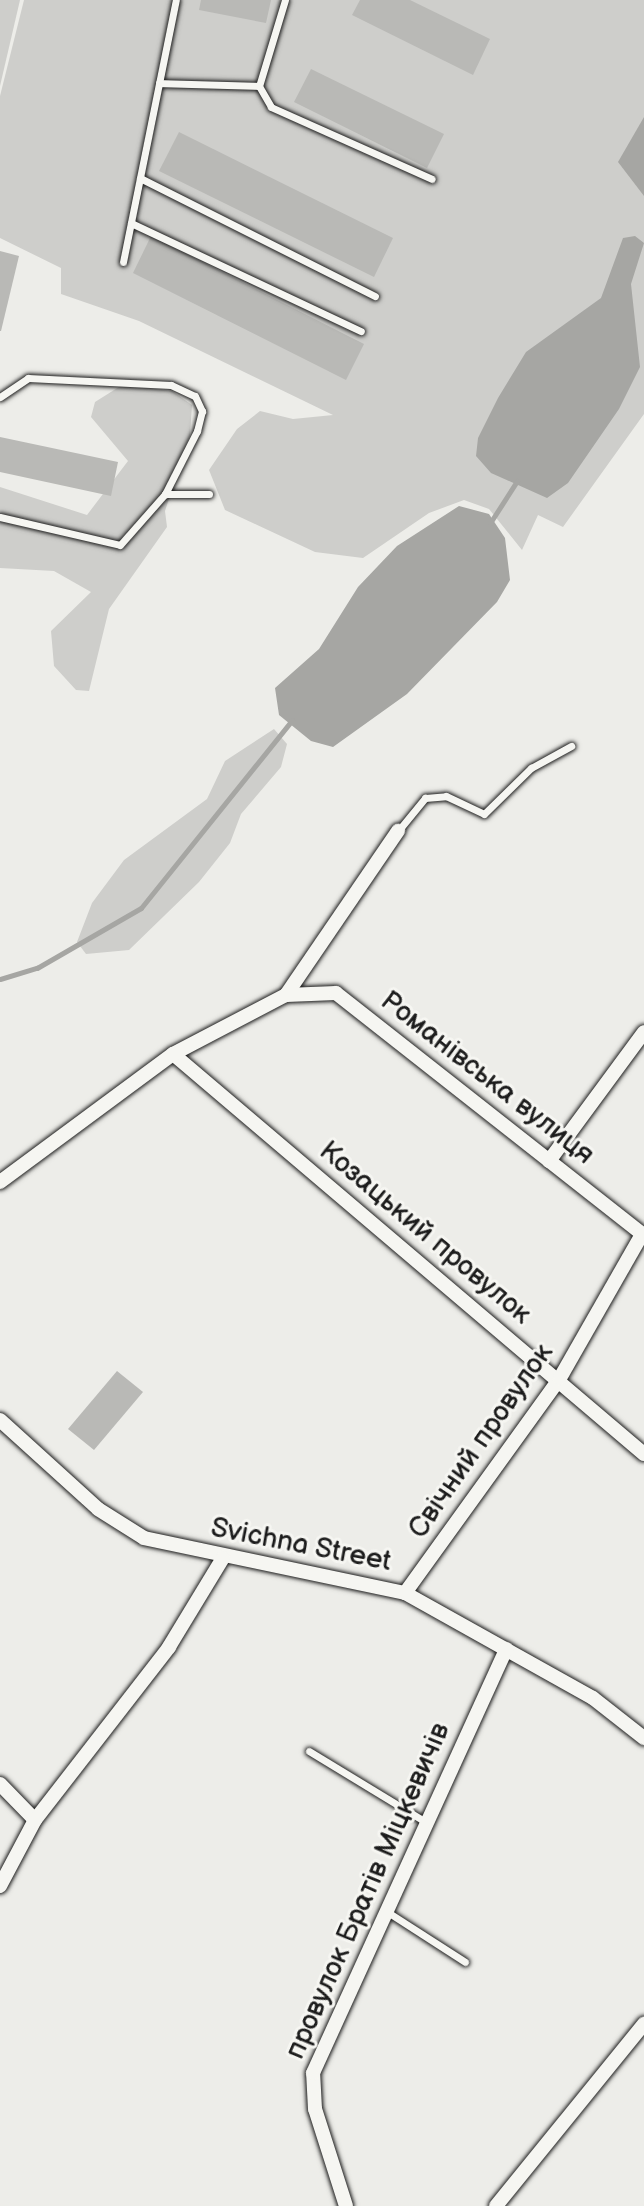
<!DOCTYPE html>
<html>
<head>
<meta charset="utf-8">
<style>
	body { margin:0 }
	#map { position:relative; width:644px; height:2206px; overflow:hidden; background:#edede9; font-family:"Balsamiq Sans",sans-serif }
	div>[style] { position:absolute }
	.green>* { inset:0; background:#cececb }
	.water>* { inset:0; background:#a6a6a3 }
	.stream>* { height:5px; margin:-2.5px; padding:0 2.5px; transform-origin:2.5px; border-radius:2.5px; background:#a6a6a3 }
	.building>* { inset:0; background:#b9b9b6 }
	.roads { filter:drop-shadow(0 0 2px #1c1c1c) drop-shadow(0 0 2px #1c1c1c) }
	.lane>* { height:7px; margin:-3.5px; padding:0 3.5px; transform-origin:3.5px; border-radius:3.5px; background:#f6f6f2 }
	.street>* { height:14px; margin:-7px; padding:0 7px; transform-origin:7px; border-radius:7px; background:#f6f6f2 }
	span { translate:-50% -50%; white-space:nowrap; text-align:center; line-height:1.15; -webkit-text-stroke:6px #f6f6f2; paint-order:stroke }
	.street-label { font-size:28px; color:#1c1c1c }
</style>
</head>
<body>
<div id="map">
	<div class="green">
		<div style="clip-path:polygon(0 0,20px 0,0 86px)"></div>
		<div style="clip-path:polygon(24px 0,644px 0,644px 414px,563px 527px,538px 515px,522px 550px,489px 509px,464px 500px,429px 513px,363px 558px,315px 552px,225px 510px,209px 470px,237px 429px,260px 411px,293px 419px,333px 415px,139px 321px,61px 294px,61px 268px,0 238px,0 96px)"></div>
		<div style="clip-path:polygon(122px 385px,172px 391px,192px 405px,190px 435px,165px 511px,167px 527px,109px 609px,89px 691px,76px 690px,54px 666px,51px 631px,91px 592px,54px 571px,0 568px,0 487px,87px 515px,128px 461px,91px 417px,95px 402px)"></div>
		<div style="clip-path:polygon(274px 729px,287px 744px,281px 767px,241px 814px,230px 843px,199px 882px,129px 950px,86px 954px,77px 942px,92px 903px,124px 860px,207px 799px,225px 761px)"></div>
	</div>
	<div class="water">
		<div style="clip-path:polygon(644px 117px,644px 196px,618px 162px)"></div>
		<div style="clip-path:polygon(635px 236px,644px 243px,631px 284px,640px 367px,619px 409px,568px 483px,547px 498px,491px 473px,476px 456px,478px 438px,498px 398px,526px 352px,601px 298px,623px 238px)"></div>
		<div style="clip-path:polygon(459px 506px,489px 514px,505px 538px,510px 580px,497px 602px,407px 694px,333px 747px,311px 741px,279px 715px,275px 688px,319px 649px,358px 587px,397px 546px)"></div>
	</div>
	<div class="stream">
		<div style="left:490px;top:523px;width:50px;rotate:-57.3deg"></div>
		<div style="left:0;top:979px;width:39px;rotate:-17deg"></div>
		<div style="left:37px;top:968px;width:120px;rotate:-30deg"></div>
		<div style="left:141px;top:908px;width:241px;rotate:-51.2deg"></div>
	</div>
	<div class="building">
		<div style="clip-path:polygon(201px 0,271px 0,266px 23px,199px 10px)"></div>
		<div style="clip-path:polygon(360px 0,410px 0,490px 39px,473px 75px,352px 15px)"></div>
		<div style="clip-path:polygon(311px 69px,444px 134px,427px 168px,294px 102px)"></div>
		<div style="clip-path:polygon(179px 132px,393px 238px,374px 277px,159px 171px)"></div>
		<div style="clip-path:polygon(151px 236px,364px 344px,346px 380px,133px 273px)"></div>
		<div style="clip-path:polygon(0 251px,19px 256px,1px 331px,0 331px)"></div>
		<div style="clip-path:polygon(0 437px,118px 462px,111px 496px,0 472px)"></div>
		<div style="clip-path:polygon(117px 1371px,143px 1392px,94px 1450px,68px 1429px)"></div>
	</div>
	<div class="roads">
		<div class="lane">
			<div style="left:285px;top:0;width:90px;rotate:106.8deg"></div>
			<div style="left:259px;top:86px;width:24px;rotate:60deg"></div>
			<div style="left:271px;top:107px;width:176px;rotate:24.1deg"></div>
			<div style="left:159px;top:83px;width:100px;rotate:1.7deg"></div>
			<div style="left:140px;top:178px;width:263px;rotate:26.7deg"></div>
			<div style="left:131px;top:223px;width:254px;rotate:25.2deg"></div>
			<div style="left:123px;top:262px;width:267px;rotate:-78.6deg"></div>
			<div style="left:0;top:397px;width:34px;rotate:-34deg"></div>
			<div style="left:28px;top:378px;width:143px;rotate:2.8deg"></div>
			<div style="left:171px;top:385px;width:26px;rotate:25deg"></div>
			<div style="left:195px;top:396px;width:17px;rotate:65deg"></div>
			<div style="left:202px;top:411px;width:21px;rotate:104deg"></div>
			<div style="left:197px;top:431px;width:71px;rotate:116.9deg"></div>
			<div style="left:0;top:517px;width:123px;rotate:13.1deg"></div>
			<div style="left:120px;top:545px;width:68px;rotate:-48.6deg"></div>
			<div style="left:165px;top:494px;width:44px"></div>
			<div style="left:398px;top:831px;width:43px;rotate:-50.7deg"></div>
			<div style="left:425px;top:798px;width:21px;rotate:-5deg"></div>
			<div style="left:446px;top:796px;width:42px;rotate:25.3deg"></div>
			<div style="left:484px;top:814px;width:66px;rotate:-44.4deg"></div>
			<div style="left:531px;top:768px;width:46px;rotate:-28.8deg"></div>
			<div style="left:309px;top:1751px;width:135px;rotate:31.3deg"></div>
			<div style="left:386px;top:1911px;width:94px;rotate:32.8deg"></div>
		</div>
		<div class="street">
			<div style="left:286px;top:995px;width:199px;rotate:-55.7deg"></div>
			<div style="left:173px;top:1054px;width:618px;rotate:40.34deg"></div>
			<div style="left:549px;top:1161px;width:160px;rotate:-53.6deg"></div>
			<div style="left:0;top:1182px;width:215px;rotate:-36.5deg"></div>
			<div style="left:173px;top:1054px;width:127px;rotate:-27.6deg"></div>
			<div style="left:286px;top:995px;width:50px;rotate:-2.3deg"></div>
			<div style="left:336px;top:993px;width:392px;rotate:38.2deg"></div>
			<div style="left:0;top:1420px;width:132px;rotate:42.2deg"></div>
			<div style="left:98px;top:1509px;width:54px;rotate:32.2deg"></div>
			<div style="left:144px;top:1538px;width:267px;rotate:11.9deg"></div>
			<div style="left:405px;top:1593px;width:215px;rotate:29.2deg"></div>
			<div style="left:593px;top:1698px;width:65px;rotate:38.1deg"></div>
			<div style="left:405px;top:1593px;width:265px;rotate:-54.2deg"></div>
			<div style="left:560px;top:1378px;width:166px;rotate:-60.3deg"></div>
			<div style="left:0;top:1784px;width:50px;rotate:45.8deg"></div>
			<div style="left:0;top:1886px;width:75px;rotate:-62.1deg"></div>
			<div style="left:35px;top:1820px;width:219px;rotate:-52.2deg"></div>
			<div style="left:169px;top:1647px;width:104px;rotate:-58.8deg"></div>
			<div style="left:346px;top:2206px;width:102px;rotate:-107.7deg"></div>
			<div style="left:315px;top:2109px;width:36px;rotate:-93deg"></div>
			<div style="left:313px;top:2073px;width:466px;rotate:-65.5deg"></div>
			<div style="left:496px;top:2206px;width:235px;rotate:-50.9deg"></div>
		</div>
	</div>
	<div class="street-label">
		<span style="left:487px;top:1078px;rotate:38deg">Романівська вулиця</span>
		<span style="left:425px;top:1233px;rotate:40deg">Козацький провулок</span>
		<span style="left:481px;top:1441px;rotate:-55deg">Свічний провулок</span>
		<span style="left:301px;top:1545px;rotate:11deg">Svichna Street</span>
		<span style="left:368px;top:1891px;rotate:-66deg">провулок Братів Міцкевичів</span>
	</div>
</div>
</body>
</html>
